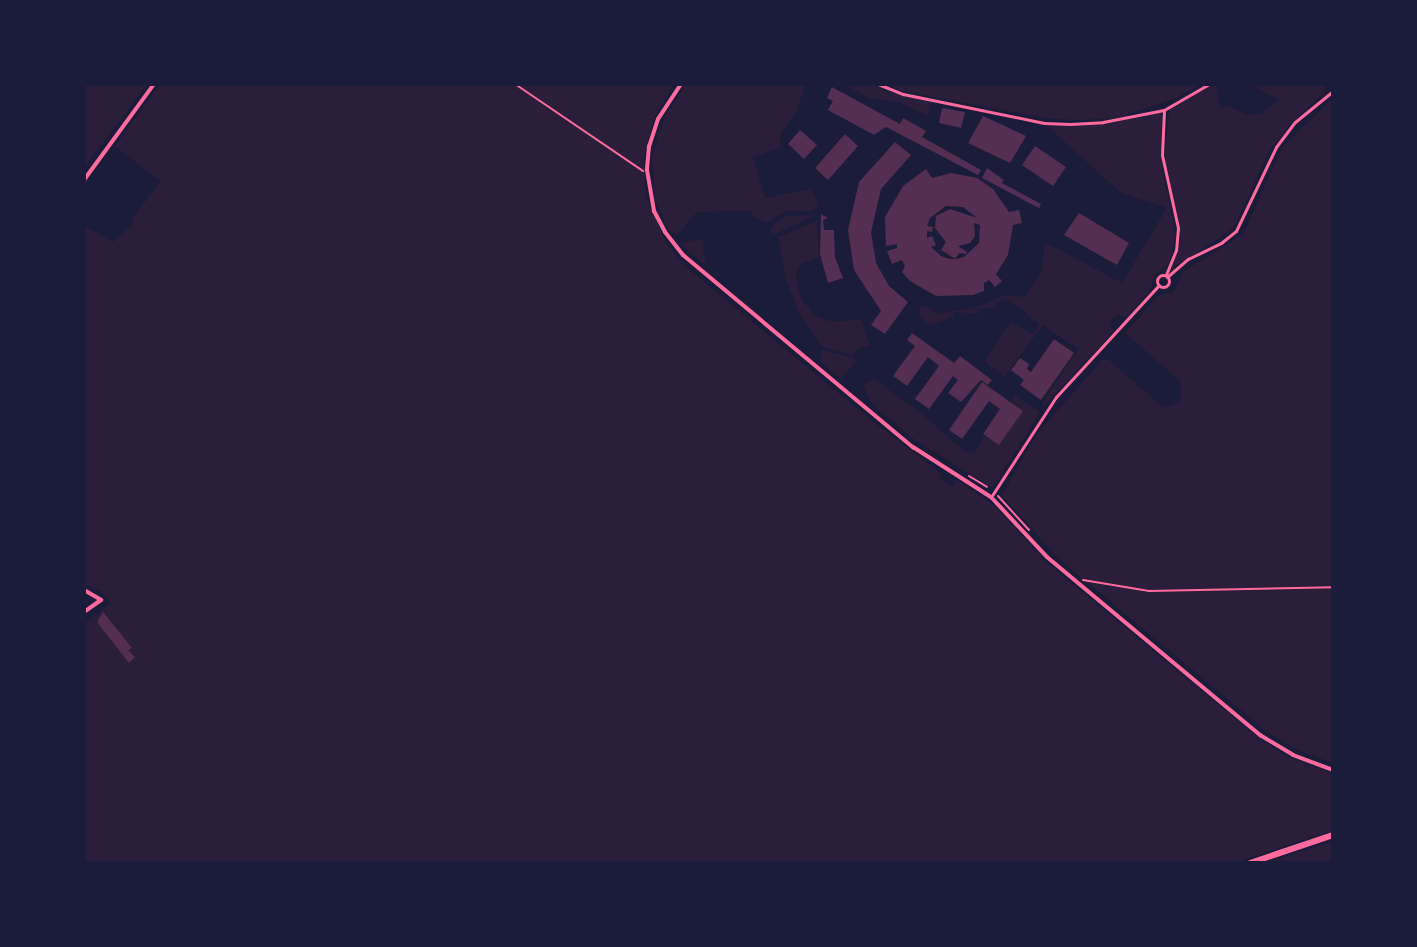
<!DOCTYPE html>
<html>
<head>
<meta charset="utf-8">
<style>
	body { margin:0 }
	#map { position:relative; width:1417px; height:947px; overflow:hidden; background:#1b1b3a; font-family:Literata,serif }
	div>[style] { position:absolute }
	.green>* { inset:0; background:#2a1e3b }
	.building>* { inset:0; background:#542f53 }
	.path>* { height:2px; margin:-1px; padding:0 1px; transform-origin:1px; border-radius:1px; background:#ff6b9d }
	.pedestrian>* { height:3px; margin:-1.5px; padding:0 1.5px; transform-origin:1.5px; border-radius:1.5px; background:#ff6b9d }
	.pedestrian>.ring { margin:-1.5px; padding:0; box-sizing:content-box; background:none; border:3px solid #ff6b9d; border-radius:50% }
	.minor>* { height:4px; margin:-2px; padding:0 2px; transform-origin:2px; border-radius:2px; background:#ff6b9d }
	.primary>* { height:6px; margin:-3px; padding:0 3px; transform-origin:3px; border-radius:3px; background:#ff6b9d }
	span { translate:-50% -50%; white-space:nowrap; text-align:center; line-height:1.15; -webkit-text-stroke:6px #1b1b3a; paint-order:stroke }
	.frame { position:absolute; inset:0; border:86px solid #1b1b3a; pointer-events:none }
</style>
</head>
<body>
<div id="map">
	<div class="green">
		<div style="clip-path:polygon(84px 84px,147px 84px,84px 168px)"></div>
		<div style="clip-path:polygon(160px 84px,674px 84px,654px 118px,644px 155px,646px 197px,667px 245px,687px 268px,876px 424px,941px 473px,939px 477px,952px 487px,957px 480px,995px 506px,1046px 562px,1261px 740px,1288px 757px,1333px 774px,1333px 830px,1234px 863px,84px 863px,84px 619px,87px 622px,111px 603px,101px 591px,84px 584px,84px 225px,113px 242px,133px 224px,131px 221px,160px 181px,115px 146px)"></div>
		<div style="clip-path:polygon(686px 84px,806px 84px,796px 113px,780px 134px,781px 148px,753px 157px,765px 198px,810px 189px,818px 200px,816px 208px,809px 212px,786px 211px,766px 223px,752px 216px,752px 211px,697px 212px,678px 234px,669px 231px,655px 200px,652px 157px,665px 116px)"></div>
		<div style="clip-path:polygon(844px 84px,873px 84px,883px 91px,931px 102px,928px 116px,899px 102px,868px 98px)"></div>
		<div style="clip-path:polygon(887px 84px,1202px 84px,1176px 98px,1117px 118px,1083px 120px,1052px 119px,902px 91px)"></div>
		<div style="clip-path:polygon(1325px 84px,1324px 93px,1294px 120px,1270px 150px,1233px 229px,1171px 269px,1181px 238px,1165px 161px,1169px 109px,1201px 89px,1216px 85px,1220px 108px,1229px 106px,1248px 115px,1261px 113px,1280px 100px,1256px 88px,1257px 85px)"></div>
		<div style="clip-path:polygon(1333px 98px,1333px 763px,1297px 750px,1265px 730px,1057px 557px,1002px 495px,1036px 435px,1102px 360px,1109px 360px,1158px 403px,1165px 407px,1177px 403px,1181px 398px,1180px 381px,1125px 333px,1158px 296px,1173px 292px,1183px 272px,1243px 234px,1282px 148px)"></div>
		<div style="clip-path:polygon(1158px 112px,1162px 117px,1162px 168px,1176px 236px,1169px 263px,1155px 275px,1149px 292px,1126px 318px,1119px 315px,1112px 319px,1110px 326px,1114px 331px,1044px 406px,1042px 404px,1078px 349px,1043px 325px,1004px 377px,985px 362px,1003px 331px,1012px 323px,1034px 334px,1039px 324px,1028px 316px,1025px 319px,1027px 313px,1004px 298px,995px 303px,996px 307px,977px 309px,979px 314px,954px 312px,953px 317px,931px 326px,920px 317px,919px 310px,921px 306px,931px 308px,938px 315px,945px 312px,976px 308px,1005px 295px,1025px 297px,1042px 270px,1045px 242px,1122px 283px,1167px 208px,1121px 193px,1047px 126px,1110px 124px)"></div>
		<div style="clip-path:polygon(816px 215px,775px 234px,770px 232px,773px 224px,787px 216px)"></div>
		<div style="clip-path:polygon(817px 221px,819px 257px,803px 263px,796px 272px,797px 284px,801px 298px,815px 316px,833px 322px,861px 319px,870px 346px,859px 347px,853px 355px,822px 347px,799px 313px,786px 279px,778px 237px)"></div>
		<div style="clip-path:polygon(701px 239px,706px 243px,702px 245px,707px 267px,680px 243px)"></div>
		<div style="clip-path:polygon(822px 350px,852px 357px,857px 360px,841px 379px,820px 361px)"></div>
		<div style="clip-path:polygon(874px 379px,922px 414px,965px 452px,974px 453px,985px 436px,999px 445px,1022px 411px,1011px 401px,1015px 395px,1040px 412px,993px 488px,915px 440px,872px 404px,863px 385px)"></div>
		<div style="clip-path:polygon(1333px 841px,1333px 863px,1266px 863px)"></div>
	</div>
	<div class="building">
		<div style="clip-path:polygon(832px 87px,900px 124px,903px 118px,926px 131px,922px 137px,981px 170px,978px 175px,886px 127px,874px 135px,828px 110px,833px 101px,827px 98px)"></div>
		<div style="clip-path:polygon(942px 108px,965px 112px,961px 128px,939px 123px)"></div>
		<div style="clip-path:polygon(983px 116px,1026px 136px,1010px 163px,968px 143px)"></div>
		<div style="clip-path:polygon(800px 130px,817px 145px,804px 159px,788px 144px)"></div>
		<div style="clip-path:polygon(845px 134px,858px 146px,828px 180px,815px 168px)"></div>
		<div style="clip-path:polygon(895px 142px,911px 155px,881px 189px,871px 232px,876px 263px,889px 286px,908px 302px,885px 334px,871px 325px,881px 311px,854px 270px,848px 230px,859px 182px)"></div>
		<div style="clip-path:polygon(1035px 146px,1066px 167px,1053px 186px,1022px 165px)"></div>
		<div style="clip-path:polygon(987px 168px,1004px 180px,1002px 183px,1041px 204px,1039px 208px,982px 178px)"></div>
		<div style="clip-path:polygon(evenodd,926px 169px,932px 178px,951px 173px,977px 178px,993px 189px,1009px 212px,1019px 210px,1022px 223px,1013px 225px,1008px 255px,996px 274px,1002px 281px,995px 287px,989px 280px,984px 283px,984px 291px,973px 295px,936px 296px,910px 281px,902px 272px,905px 266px,902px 260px,892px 264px,887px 251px,897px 248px,897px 244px,886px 246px,885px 217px,903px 186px,926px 169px,946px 206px,963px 207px,977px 218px,950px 209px,936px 216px,935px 228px,946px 242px,941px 250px,955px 259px,959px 253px,966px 254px,967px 252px,958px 246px,970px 243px,975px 236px,974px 223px,980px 225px,979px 243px,964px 257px,956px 259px,950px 259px,941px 256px,931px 247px,936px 245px,932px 236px,927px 238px,927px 231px,932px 232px,933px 227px,927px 226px,930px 218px,946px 206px)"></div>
		<div style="clip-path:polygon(1079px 213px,1129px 243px,1117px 265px,1064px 235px)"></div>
		<div style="clip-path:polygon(821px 214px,828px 218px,823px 220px,824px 230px,834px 230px,835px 257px,843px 278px,828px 283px,820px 254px)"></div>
		<div style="clip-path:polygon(912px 333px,954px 363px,960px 356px,992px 380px,988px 385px,981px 380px,961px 402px,948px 393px,958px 380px,953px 376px,929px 409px,915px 399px,939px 366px,928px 357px,907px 386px,893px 376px,915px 346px,907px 340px)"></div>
		<div style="clip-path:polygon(1054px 339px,1074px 353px,1041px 400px,1020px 385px,1024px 380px,1011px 370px,1020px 358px,1029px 364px,1027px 369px,1031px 372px)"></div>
		<div style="clip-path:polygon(982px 382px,1023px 411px,999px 445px,983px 434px,1000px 409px,989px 401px,962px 439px,949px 430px)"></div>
		<div style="clip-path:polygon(103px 612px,132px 648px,128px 650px,135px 657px,129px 663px,97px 622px)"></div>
	</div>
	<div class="path">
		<div style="left:515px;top:84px;width:155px;rotate:34.2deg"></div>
		<div style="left:969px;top:476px;width:21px;rotate:31deg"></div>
		<div style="left:998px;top:496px;width:46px;rotate:47.6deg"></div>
		<div style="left:1083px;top:580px;width:67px;rotate:9.5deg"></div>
		<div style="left:1149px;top:591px;width:184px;rotate:-1.2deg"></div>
	</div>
	<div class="pedestrian">
		<div style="left:878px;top:84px;width:27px;rotate:22deg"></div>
		<div style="left:903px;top:94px;width:144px;rotate:11.6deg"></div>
		<div style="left:1044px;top:123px;width:26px;rotate:2deg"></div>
		<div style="left:1070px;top:124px;width:33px;rotate:-3deg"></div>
		<div style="left:1103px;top:122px;width:62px;rotate:-11.1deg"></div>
		<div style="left:1164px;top:110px;width:52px;rotate:-30deg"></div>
		<div style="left:1164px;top:110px;width:45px;rotate:92.5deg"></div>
		<div style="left:1162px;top:155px;width:75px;rotate:77.6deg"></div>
		<div style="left:1178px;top:228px;width:22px;rotate:95deg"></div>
		<div style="left:1176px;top:250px;width:27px;rotate:112deg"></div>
		<div class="ring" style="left:1157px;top:275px;width:9px;height:9px"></div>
		<div style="left:1167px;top:277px;width:28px;rotate:-41deg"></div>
		<div style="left:1188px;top:259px;width:37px;rotate:-26deg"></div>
		<div style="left:1221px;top:243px;width:19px;rotate:-39deg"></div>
		<div style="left:1236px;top:231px;width:93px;rotate:-64.5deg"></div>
		<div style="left:1276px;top:147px;width:31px;rotate:-53deg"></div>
		<div style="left:1295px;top:122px;width:49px;rotate:-39.2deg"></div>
		<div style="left:991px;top:497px;width:119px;rotate:-57deg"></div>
		<div style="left:1056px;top:397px;width:152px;rotate:-47.4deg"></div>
	</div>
	<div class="minor">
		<div style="left:681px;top:84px;width:42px;rotate:123.3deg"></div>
		<div style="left:658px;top:119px;width:28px;rotate:108deg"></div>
		<div style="left:649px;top:146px;width:24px;rotate:95deg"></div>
		<div style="left:647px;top:170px;width:42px;rotate:80.3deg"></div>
		<div style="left:654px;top:211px;width:24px;rotate:62deg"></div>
		<div style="left:665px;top:232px;width:29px;rotate:52deg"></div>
		<div style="left:683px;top:255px;width:300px;rotate:39.9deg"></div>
		<div style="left:913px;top:447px;width:93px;rotate:32.7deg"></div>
		<div style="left:991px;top:497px;width:82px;rotate:47deg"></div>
		<div style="left:1047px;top:557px;width:278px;rotate:39.9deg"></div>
		<div style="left:1260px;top:735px;width:39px;rotate:31deg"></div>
		<div style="left:1293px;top:755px;width:43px;rotate:20.6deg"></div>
		<div style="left:84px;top:180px;width:119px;rotate:-53.9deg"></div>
		<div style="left:84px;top:590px;width:20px;rotate:30deg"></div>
		<div style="left:101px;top:600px;width:21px;rotate:145deg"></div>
	</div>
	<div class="primary">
		<div style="left:1250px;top:863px;width:88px;rotate:-18.6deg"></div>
	</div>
	<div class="frame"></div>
</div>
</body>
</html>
